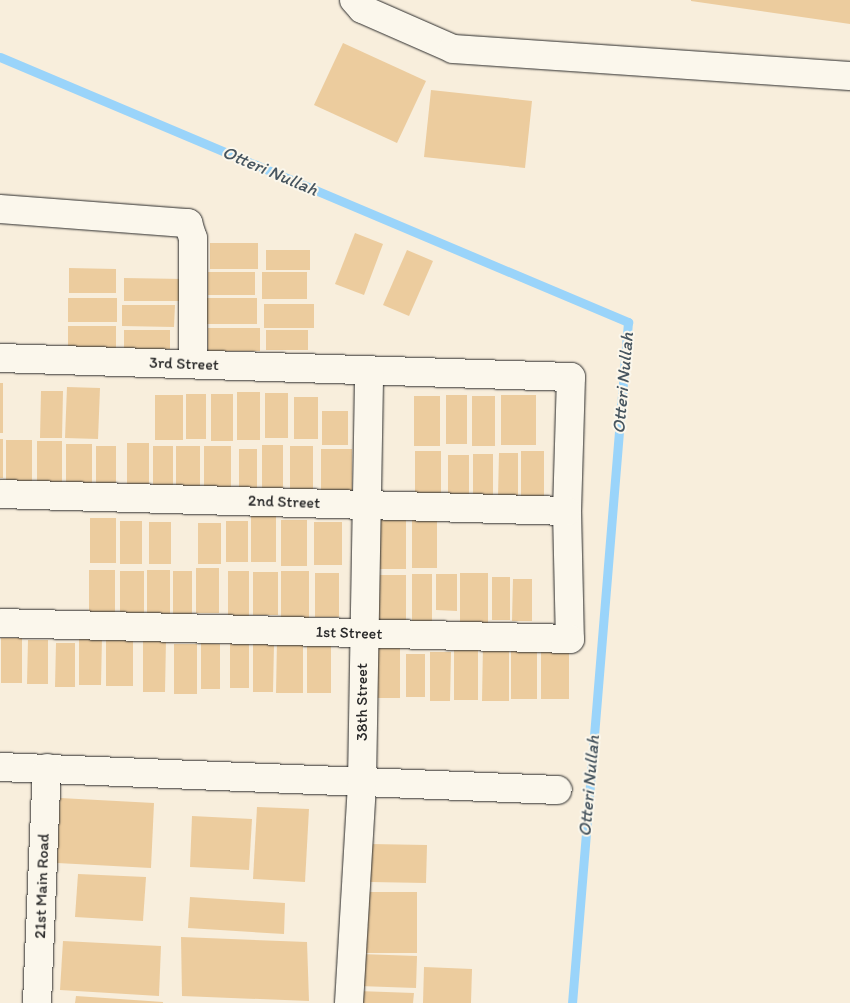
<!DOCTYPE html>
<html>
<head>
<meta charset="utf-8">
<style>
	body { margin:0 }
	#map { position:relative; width:850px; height:1003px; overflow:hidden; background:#f8eedc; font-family:Itim,sans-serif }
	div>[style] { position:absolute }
	.stream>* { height:9px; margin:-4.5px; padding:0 4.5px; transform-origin:4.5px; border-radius:4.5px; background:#9ad4fa }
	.building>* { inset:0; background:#eccc9e }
	.roads { filter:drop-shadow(0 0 1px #2b2b2b) drop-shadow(0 0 1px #2b2b2b) }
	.minor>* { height:28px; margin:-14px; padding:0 14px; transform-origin:14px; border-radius:14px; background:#fbf7ec }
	span { translate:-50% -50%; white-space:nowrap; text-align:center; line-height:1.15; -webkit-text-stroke:4px #fbf7ec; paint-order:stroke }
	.street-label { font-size:16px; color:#2b2b2b }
	.water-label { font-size:18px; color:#47555f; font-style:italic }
</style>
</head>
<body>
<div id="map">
	<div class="stream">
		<div style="left:0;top:57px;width:682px;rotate:22.88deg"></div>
		<div style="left:628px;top:322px;width:683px;rotate:94.7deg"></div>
	</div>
	<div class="building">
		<div style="clip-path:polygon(691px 0,850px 0,850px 24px,691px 1px)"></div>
		<div style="clip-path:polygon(343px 43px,426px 81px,397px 143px,314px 105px)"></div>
		<div style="clip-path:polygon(431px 90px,532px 101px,525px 168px,424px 157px)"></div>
		<div style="clip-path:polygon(355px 233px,383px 244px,364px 295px,335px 284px)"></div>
		<div style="clip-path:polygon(210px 243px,258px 243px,258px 269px,210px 269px)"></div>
		<div style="clip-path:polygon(266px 250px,310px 250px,310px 270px,266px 270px)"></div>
		<div style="clip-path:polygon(407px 250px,433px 261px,409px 316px,383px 305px)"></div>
		<div style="clip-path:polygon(69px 268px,116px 269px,116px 293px,69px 293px)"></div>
		<div style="clip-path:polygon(208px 272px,255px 272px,255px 295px,208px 295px)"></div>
		<div style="clip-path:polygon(262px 272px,307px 272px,307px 299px,262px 299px)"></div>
		<div style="clip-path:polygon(124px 278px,184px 279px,184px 301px,124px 301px)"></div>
		<div style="clip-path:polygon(68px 298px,117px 298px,117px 322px,68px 322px)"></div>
		<div style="clip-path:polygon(205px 298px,257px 298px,257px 324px,205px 324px)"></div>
		<div style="clip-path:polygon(264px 304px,314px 304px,314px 328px,264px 328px)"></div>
		<div style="clip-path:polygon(122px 305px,175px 305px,174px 327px,122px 326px)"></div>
		<div style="clip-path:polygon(68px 326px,116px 326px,116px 349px,68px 348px)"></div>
		<div style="clip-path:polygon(208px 328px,260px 328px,260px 351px,208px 351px)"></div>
		<div style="clip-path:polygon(124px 330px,170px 330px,170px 349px,124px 349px)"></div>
		<div style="clip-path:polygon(266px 330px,308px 330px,308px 350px,266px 350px)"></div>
		<div style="clip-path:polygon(0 383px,3px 383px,3px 433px,0 433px)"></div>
		<div style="clip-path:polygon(67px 387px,100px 388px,98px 439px,65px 438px)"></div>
		<div style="clip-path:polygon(41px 391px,63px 391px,62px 438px,40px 438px)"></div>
		<div style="clip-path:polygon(237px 392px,260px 392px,260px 440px,237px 440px)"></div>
		<div style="clip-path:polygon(265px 393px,288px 393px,288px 438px,265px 438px)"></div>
		<div style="clip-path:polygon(186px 394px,206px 394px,206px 439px,186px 439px)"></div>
		<div style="clip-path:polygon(211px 394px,233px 394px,233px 441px,211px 441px)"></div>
		<div style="clip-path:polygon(155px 395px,183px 395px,183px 440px,155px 440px)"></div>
		<div style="clip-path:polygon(446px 395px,467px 395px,467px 444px,446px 444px)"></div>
		<div style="clip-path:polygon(501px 395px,536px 395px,536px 445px,501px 445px)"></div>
		<div style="clip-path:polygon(414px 396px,440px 396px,440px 446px,414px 446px)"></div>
		<div style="clip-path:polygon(472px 396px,495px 396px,495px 446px,472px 446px)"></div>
		<div style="clip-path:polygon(294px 397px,318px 397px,318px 439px,294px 439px)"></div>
		<div style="clip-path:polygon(322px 411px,348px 411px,348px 445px,322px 445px)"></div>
		<div style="clip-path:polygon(0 439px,3px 439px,3px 478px,0 478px)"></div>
		<div style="clip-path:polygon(6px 440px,32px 440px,32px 481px,6px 481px)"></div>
		<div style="clip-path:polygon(37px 441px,62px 441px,62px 487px,37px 487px)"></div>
		<div style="clip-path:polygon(127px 443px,149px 443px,149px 490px,127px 490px)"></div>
		<div style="clip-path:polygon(66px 444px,92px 444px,92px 486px,66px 486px)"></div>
		<div style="clip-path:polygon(262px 445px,283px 445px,283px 490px,262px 490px)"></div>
		<div style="clip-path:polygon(96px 446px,116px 446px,116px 486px,96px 486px)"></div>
		<div style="clip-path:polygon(153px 446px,173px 446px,173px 491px,153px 491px)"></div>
		<div style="clip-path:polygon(176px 446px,200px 446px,200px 489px,176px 489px)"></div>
		<div style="clip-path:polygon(204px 446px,231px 446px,231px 490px,204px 490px)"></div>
		<div style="clip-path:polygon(290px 446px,313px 446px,313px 489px,290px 489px)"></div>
		<div style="clip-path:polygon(239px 449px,257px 449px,257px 491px,239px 491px)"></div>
		<div style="clip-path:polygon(321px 449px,352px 449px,352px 493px,321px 493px)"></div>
		<div style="clip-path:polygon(415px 451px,441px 451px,441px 496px,415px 496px)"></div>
		<div style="clip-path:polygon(521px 451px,544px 451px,544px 502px,521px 502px)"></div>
		<div style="clip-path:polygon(499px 453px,518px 453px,518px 497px,498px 497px)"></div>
		<div style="clip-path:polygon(473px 454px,493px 454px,493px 496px,473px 496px)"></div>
		<div style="clip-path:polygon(448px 455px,469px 455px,469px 497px,448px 497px)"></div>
		<div style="clip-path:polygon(251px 516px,276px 516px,276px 562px,251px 562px)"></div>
		<div style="clip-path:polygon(90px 518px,116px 518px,116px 563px,90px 563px)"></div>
		<div style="clip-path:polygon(281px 520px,307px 520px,307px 566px,281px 566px)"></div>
		<div style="clip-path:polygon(374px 520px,406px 520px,406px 569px,374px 569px)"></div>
		<div style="clip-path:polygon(412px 520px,437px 520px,437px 568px,412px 568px)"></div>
		<div style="clip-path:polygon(120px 521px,142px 521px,142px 564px,120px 564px)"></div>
		<div style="clip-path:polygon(226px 521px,248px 521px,248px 562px,226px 562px)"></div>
		<div style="clip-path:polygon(149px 522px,171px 522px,171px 564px,149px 564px)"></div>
		<div style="clip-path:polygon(314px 522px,342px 522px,342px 565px,314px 565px)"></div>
		<div style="clip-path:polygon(198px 523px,221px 523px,221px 564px,198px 564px)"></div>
		<div style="clip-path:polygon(196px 568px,219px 568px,219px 613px,196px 613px)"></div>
		<div style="clip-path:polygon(89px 570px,115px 570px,115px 613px,89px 613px)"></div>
		<div style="clip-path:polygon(147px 570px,170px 570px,170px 615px,147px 615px)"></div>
		<div style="clip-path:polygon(120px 571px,144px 571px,144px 614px,120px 614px)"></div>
		<div style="clip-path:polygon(173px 571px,192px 571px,192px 614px,173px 614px)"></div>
		<div style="clip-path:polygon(228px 571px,249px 571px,249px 618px,228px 618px)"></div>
		<div style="clip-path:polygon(281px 571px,309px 571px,309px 618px,281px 618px)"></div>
		<div style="clip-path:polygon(253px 572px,278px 572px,278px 615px,253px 615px)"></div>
		<div style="clip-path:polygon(315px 573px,339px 573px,339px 617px,315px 617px)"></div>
		<div style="clip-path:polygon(460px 573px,488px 573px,488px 624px,460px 623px)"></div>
		<div style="clip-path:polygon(412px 574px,432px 574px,432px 622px,412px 622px)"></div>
		<div style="clip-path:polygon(436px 574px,457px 574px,457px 611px,436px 610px)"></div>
		<div style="clip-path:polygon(378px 575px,406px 575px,406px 623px,378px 623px)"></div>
		<div style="clip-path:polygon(492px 577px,510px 577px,510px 620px,492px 620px)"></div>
		<div style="clip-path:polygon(513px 579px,532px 579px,532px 621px,512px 621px)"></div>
		<div style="clip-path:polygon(79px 637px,102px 637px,101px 685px,79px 685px)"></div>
		<div style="clip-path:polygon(106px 637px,133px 638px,133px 686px,106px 686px)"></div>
		<div style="clip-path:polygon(1px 638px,22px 638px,22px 683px,1px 683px)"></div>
		<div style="clip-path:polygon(143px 639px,166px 639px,165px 692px,143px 692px)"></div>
		<div style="clip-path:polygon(28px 640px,48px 640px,48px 684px,27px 684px)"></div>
		<div style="clip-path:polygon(277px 640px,303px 640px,303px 693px,276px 693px)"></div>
		<div style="clip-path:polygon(56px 643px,75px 643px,75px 687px,55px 687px)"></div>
		<div style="clip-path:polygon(201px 643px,220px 644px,220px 689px,201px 689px)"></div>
		<div style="clip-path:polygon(230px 643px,249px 643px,249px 688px,230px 688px)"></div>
		<div style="clip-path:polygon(307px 643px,331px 643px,331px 693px,307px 693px)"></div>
		<div style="clip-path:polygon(174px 644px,197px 644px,197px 694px,174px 694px)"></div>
		<div style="clip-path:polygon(253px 644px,274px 644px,273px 692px,253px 692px)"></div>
		<div style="clip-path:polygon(483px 644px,509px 644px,509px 701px,482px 701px)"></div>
		<div style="clip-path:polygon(454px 647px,478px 647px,478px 700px,454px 700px)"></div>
		<div style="clip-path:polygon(375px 648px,400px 648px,400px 698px,375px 698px)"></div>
		<div style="clip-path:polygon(541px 648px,569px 648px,569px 699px,541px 699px)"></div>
		<div style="clip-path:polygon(511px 649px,537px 649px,537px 699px,511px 699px)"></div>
		<div style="clip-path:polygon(430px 652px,451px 652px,450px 701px,430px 701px)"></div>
		<div style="clip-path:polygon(406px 654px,425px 654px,425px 697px,406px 697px)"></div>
		<div style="clip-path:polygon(60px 798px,154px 803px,151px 868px,57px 863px)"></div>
		<div style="clip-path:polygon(257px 807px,309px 809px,305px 882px,253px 879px)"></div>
		<div style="clip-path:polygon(192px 816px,252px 819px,249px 870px,190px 867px)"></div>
		<div style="clip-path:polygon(370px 844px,427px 845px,426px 883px,370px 882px)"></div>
		<div style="clip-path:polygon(78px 874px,146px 877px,143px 921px,75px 917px)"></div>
		<div style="clip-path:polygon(364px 892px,417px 892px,417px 953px,363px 953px)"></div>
		<div style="clip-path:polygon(190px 897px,285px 903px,284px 934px,188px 928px)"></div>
		<div style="clip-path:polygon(181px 937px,307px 942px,309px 1001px,182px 996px)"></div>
		<div style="clip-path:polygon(63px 941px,161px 946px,159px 996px,60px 990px)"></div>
		<div style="clip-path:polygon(360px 954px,417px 956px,416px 988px,359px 986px)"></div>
		<div style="clip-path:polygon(424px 967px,472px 969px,471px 1003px,423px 1003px)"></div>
		<div style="clip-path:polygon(358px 991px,414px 993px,413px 1003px,358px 1003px)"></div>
		<div style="clip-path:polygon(76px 996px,163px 1002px,163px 1003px,75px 1003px)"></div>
	</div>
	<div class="roads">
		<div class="minor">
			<div style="left:354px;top:0;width:12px;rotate:48deg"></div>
			<div style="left:362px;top:9px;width:99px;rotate:23.7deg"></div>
			<div style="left:453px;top:49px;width:398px;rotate:3.9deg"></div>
			<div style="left:0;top:209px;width:189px;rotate:4.3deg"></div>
			<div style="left:188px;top:223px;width:16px;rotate:72deg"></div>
			<div style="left:193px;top:238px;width:126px;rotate:90deg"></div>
			<div style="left:0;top:358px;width:571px;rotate:1.91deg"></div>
			<div style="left:571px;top:377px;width:134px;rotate:91.7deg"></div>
			<div style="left:567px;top:511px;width:128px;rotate:88.7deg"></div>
			<div style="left:570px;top:639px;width:570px;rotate:-178.39deg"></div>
			<div style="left:0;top:494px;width:567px;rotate:1.72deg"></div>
			<div style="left:0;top:767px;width:558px;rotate:2.36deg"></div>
			<div style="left:37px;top:1003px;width:235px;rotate:-87.6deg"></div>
			<div style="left:349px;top:1003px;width:222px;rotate:-86.6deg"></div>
			<div style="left:362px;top:781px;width:411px;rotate:-89deg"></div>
		</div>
	</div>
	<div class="street-label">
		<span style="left:184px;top:364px;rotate:2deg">3rd Street</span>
		<span style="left:284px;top:502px;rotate:2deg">2nd Street</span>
		<span style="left:349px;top:633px;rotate:2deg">1st Street</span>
		<span style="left:362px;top:702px;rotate:-90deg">38th Street</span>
		<span style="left:42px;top:886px;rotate:-88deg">21st Main Road</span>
	</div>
	<div class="water-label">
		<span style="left:270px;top:171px;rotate:23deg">Otteri Nullah</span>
		<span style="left:623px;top:383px;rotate:-85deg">Otteri Nullah</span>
		<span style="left:589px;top:786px;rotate:-85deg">Otteri Nullah</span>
	</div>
</div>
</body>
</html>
